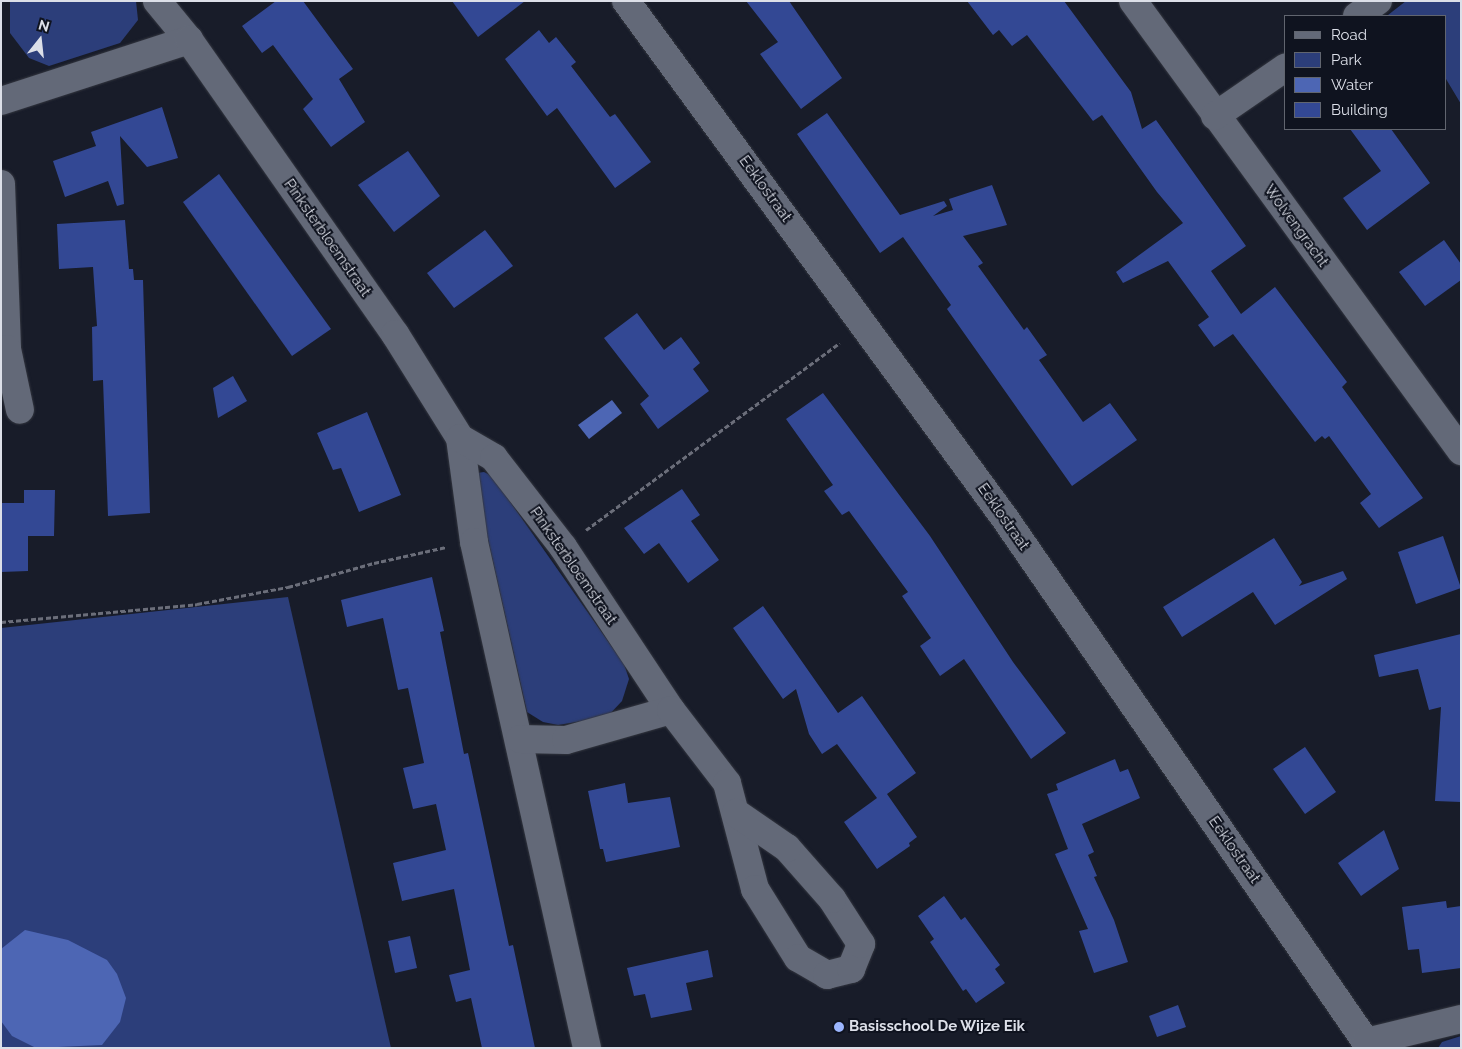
<!DOCTYPE html>
<html>
<head>
<meta charset="utf-8">
<style>
	body { margin:0 }
	#map { position:relative; width:1462px; height:1049px; overflow:hidden; background:#181c29; font-family:Raleway,sans-serif }
	div>[style] { position:absolute }
	.green>* { inset:0; background:#2c3e7a }
	.water>* { inset:0; background:#4d66b4 }
	.building>* { inset:0; background:#334894 }
	.path>* { height:3px; margin-top:-1.5px; transform-origin:0; background:repeating-linear-gradient(90deg,#6b6e7a 0 5px,transparent 0 7.5px) }
	.roads { filter:drop-shadow(0 0 1px #343740) drop-shadow(0 0 1px #343740) }
	.minor>* { height:28px; margin:-14px; padding:0 14px; transform-origin:14px; border-radius:14px; background:#636978 }
	.dots>* { width:14px; height:14px; translate:-50% -50%; box-sizing:border-box; border:2px solid #0f131f; border-radius:50% }
	span { translate:-50% -50%; white-space:nowrap; text-align:center; line-height:1.15; -webkit-text-stroke:4px #0f131f; paint-order:stroke }
	.street-label { font-size:15px; color:#dcdfe8 }
	.poi-label { font-size:15px; color:#dcdfe8; font-weight:700 }
	.left { translate:0 -50%; text-align:left }
	.frame { position:absolute; inset:0; border:2px solid #dcdfe8; pointer-events:none }
	.legend { position:absolute; left:1284px; top:15px; width:162px; height:115px; box-sizing:border-box; background:#0f131f; border:1px solid #61656f; margin:0; padding:6px 9px; list-style:none; font-size:15px; color:#dcdfe8 }
	.legend li { display:flex; align-items:center; gap:10px; height:25px }
	.legend b { width:25px; border:1px solid #61656f }
	.north { position:absolute; left:15px; top:15px; width:50px; height:50px; -webkit-text-stroke:4px #0f131f; paint-order:stroke; rotate:16deg; font-size:14px; font-weight:700; line-height:20px; text-align:center; color:#dcdfe8 }
	.north::after { content:''; display:block; margin:auto; width:18px; height:22px; background:#dcdfe8; clip-path:polygon(50% 0,100% 100%,50% 72%,0 100%) }
</style>
</head>
<body>
<div id="map">
	<div class="green">
		<div style="clip-path:polygon(10px 1px,136px 1px,138px 20px,120px 43px,49px 66px,29px 58px,10px 33px)"></div>
		<div style="clip-path:polygon(1406px 1px,1461px 1px,1461px 104px,1446px 79px,1446px 16px,1388px 15px)"></div>
		<div style="clip-path:polygon(484px 472px,492px 476px,624px 664px,629px 679px,622px 701px,607px 717px,558px 725px,543px 722px,527px 712px,475px 482px,477px 473px)"></div>
		<div style="clip-path:polygon(288px 597px,391px 1048px,1px 1048px,1px 628px)"></div>
		<div style="clip-path:polygon(1461px 1036px,1461px 1048px,1438px 1048px,1442px 1042px)"></div>
	</div>
	<div class="water">
		<div style="clip-path:polygon(612px 400px,622px 413px,589px 439px,578px 425px)"></div>
		<div style="clip-path:polygon(25px 930px,68px 940px,107px 960px,117px 974px,126px 998px,120px 1022px,102px 1045px,36px 1048px,12px 1036px,1px 1021px,1px 949px)"></div>
	</div>
	<div class="building">
		<div style="clip-path:polygon(276px 1px,303px 1px,353px 69px,339px 79px,365px 122px,331px 147px,303px 109px,313px 99px,273px 45px,262px 53px,242px 26px)"></div>
		<div style="clip-path:polygon(452px 1px,525px 1px,478px 37px)"></div>
		<div style="clip-path:polygon(746px 1px,789px 1px,842px 78px,801px 109px,760px 54px,778px 42px)"></div>
		<div style="clip-path:polygon(967px 1px,1064px 1px,1131px 92px,1142px 129px,1156px 120px,1246px 246px,1211px 271px,1241px 314px,1275px 287px,1347px 382px,1342px 387px,1423px 498px,1379px 528px,1360px 503px,1371px 494px,1329px 436px,1325px 439px,1322px 436px,1315px 442px,1233px 334px,1214px 347px,1198px 325px,1209px 317px,1168px 261px,1123px 283px,1116px 272px,1183px 223px,1157px 192px,1102px 115px,1093px 121px,1027px 35px,1012px 46px,999px 30px,993px 35px)"></div>
		<div style="clip-path:polygon(539px 30px,549px 43px,556px 37px,576px 62px,571px 66px,610px 117px,615px 114px,651px 162px,615px 188px,557px 108px,547px 116px,505px 59px)"></div>
		<div style="clip-path:polygon(162px 107px,178px 158px,147px 167px,120px 136px,124px 204px,117px 206px,108px 181px,65px 197px,53px 161px,96px 146px,91px 132px)"></div>
		<div style="clip-path:polygon(827px 113px,900px 215px,944px 201px,947px 206px,933px 216px,953px 210px,949px 199px,992px 185px,1007px 225px,963px 236px,983px 263px,978px 266px,1024px 330px,1027px 327px,1047px 355px,1039px 360px,1083px 422px,1110px 403px,1137px 440px,1072px 486px,947px 309px,951px 305px,903px 237px,880px 253px,797px 134px)"></div>
		<div style="clip-path:polygon(1350px 129px,1391px 129px,1430px 183px,1367px 230px,1343px 198px,1381px 171px)"></div>
		<div style="clip-path:polygon(408px 151px,440px 196px,394px 232px,358px 185px)"></div>
		<div style="clip-path:polygon(219px 174px,331px 329px,292px 356px,183px 202px)"></div>
		<div style="clip-path:polygon(125px 220px,129px 269px,133px 269px,134px 280px,143px 280px,150px 513px,108px 516px,103px 380px,93px 381px,92px 327px,97px 326px,93px 267px,59px 269px,57px 224px)"></div>
		<div style="clip-path:polygon(485px 230px,513px 266px,454px 308px,427px 273px)"></div>
		<div style="clip-path:polygon(1444px 240px,1461px 264px,1461px 280px,1425px 306px,1399px 272px)"></div>
		<div style="clip-path:polygon(637px 313px,664px 350px,681px 337px,700px 363px,693px 369px,709px 391px,658px 429px,640px 404px,649px 396px,604px 338px)"></div>
		<div style="clip-path:polygon(233px 376px,247px 401px,218px 418px,213px 388px)"></div>
		<div style="clip-path:polygon(823px 393px,930px 536px,1013px 662px,1066px 733px,1031px 759px,964px 659px,940px 676px,920px 646px,931px 638px,902px 596px,908px 592px,849px 511px,842px 515px,824px 491px,833px 485px,786px 419px)"></div>
		<div style="clip-path:polygon(367px 412px,401px 495px,359px 512px,341px 468px,333px 470px,317px 433px)"></div>
		<div style="clip-path:polygon(682px 489px,700px 515px,691px 521px,719px 560px,688px 583px,659px 543px,644px 554px,624px 528px)"></div>
		<div style="clip-path:polygon(24px 490px,55px 490px,54px 536px,28px 536px,28px 571px,1px 572px,1px 503px,24px 503px)"></div>
		<div style="clip-path:polygon(1443px 536px,1461px 588px,1416px 604px,1398px 552px)"></div>
		<div style="clip-path:polygon(1274px 538px,1302px 582px,1299px 586px,1343px 571px,1347px 579px,1275px 625px,1253px 592px,1182px 637px,1163px 607px)"></div>
		<div style="clip-path:polygon(432px 577px,444px 631px,440px 632px,464px 754px,468px 753px,509px 946px,513px 945px,535px 1048px,482px 1048px,471px 998px,456px 1002px,449px 975px,470px 970px,454px 889px,402px 901px,393px 863px,446px 850px,436px 804px,413px 809px,403px 768px,424px 763px,408px 688px,398px 690px,383px 618px,347px 627px,341px 600px)"></div>
		<div style="clip-path:polygon(763px 606px,838px 713px,862px 696px,916px 773px,887px 794px,917px 837px,909px 843px,910px 846px,877px 869px,844px 822px,877px 798px,837px 744px,822px 754px,809px 734px,796px 689px,783px 699px,733px 628px)"></div>
		<div style="clip-path:polygon(1461px 634px,1461px 802px,1435px 801px,1441px 707px,1429px 710px,1418px 669px,1379px 677px,1374px 655px)"></div>
		<div style="clip-path:polygon(1305px 747px,1336px 792px,1305px 814px,1273px 769px)"></div>
		<div style="clip-path:polygon(1115px 759px,1120px 772px,1128px 769px,1140px 798px,1082px 824px,1094px 852px,1088px 855px,1097px 876px,1094px 877px,1114px 920px,1128px 962px,1094px 973px,1079px 931px,1088px 929px,1055px 854px,1068px 849px,1047px 794px,1058px 790px,1056px 784px)"></div>
		<div style="clip-path:polygon(625px 783px,628px 803px,670px 797px,680px 847px,606px 862px,603px 849px,600px 849px,588px 791px)"></div>
		<div style="clip-path:polygon(1384px 830px,1399px 869px,1361px 896px,1338px 863px)"></div>
		<div style="clip-path:polygon(944px 896px,961px 920px,965px 917px,1000px 965px,995px 969px,1005px 983px,976px 1003px,966px 989px,963px 991px,930px 942px,934px 939px,918px 916px)"></div>
		<div style="clip-path:polygon(1446px 901px,1447px 908px,1461px 906px,1461px 968px,1422px 973px,1419px 949px,1408px 950px,1402px 907px)"></div>
		<div style="clip-path:polygon(410px 936px,417px 968px,395px 973px,388px 941px)"></div>
		<div style="clip-path:polygon(708px 950px,713px 977px,686px 983px,692px 1010px,651px 1018px,645px 994px,634px 996px,627px 968px)"></div>
		<div style="clip-path:polygon(1178px 1005px,1186px 1027px,1157px 1037px,1149px 1016px)"></div>
	</div>
	<div class="path">
		<div style="left:586px;top:530px;width:315px;rotate:-36.4deg"></div>
		<div style="left:1px;top:622px;width:197px;rotate:-5.2deg"></div>
		<div style="left:197px;top:604px;width:93px;rotate:-10.6deg"></div>
		<div style="left:288px;top:587px;width:89px;rotate:-15.6deg"></div>
		<div style="left:374px;top:563px;width:74px;rotate:-12.5deg"></div>
	</div>
	<div class="roads">
		<div class="minor">
			<div style="left:157px;top:1px;width:50px;rotate:50.6deg"></div>
			<div style="left:626px;top:1px;width:640px;rotate:53.78deg"></div>
			<div style="left:1004px;top:517px;width:638px;rotate:55.41deg"></div>
			<div style="left:1366px;top:1042px;width:98px;rotate:-13.6deg"></div>
			<div style="left:1133px;top:1px;width:557px;rotate:53.91deg"></div>
			<div style="left:1357px;top:16px;width:26px;rotate:-36deg"></div>
			<div style="left:1px;top:101px;width:198px;rotate:-18deg"></div>
			<div style="left:189px;top:40px;width:359px;rotate:55deg"></div>
			<div style="left:395px;top:334px;width:123px;rotate:58deg"></div>
			<div style="left:460px;top:438px;width:105px;rotate:82.3deg"></div>
			<div style="left:474px;top:542px;width:518px;rotate:77.41deg"></div>
			<div style="left:1215px;top:116px;width:86px;rotate:-34.6deg"></div>
			<div style="left:1px;top:184px;width:165px;rotate:87.9deg"></div>
			<div style="left:7px;top:349px;width:62px;rotate:78deg"></div>
			<div style="left:460px;top:438px;width:39px;rotate:30deg"></div>
			<div style="left:494px;top:458px;width:113px;rotate:52.2deg"></div>
			<div style="left:563px;top:547px;width:196px;rotate:56.5deg"></div>
			<div style="left:520px;top:739px;width:46px;rotate:1.2deg"></div>
			<div style="left:566px;top:740px;width:109px;rotate:-15.9deg"></div>
			<div style="left:671px;top:710px;width:92px;rotate:52.5deg"></div>
			<div style="left:727px;top:783px;width:110px;rotate:75.2deg"></div>
			<div style="left:755px;top:889px;width:81px;rotate:58.1deg"></div>
			<div style="left:798px;top:958px;width:34px;rotate:30deg"></div>
			<div style="left:827px;top:975px;width:25px;rotate:-14deg"></div>
			<div style="left:851px;top:969px;width:27px;rotate:-68deg"></div>
			<div style="left:861px;top:944px;width:54px;rotate:-122.8deg"></div>
			<div style="left:832px;top:899px;width:68px;rotate:-131.4deg"></div>
			<div style="left:787px;top:848px;width:62px;rotate:-145.5deg"></div>
		</div>
	</div>
	<div class="dots">
		<div style="left:839px;top:1027px;background:#9bb5fd"></div>
	</div>
	<div class="street-label">
		<span style="left:765px;top:189px;rotate:54deg">Eeklostraat</span>
		<span style="left:1296px;top:226px;rotate:54deg">Wolvengracht</span>
		<span style="left:327px;top:238px;rotate:55deg">Pinksterbloemstraat</span>
		<span style="left:1003px;top:517px;rotate:55deg">Eeklostraat</span>
		<span style="left:573px;top:566px;rotate:55deg">Pinksterbloemstraat</span>
		<span style="left:1234px;top:850px;rotate:55deg">Eeklostraat</span>
	</div>
	<div class="poi-label">
		<span class="left" style="left:849px;top:1027px">Basisschool De Wijze Eik</span>
	</div>
	<div class="frame"></div>
	<ul class="legend">
	<li><b style="height:6px;background:#636978"></b>Road</li>
	<li><b style="height:14px;background:#2c3e7a"></b>Park</li>
	<li><b style="height:14px;background:#4d66b4"></b>Water</li>
	<li><b style="height:14px;background:#334894"></b>Building</li>
	</ul>
	<div class="north">N</div>
</div>
</body>
</html>
